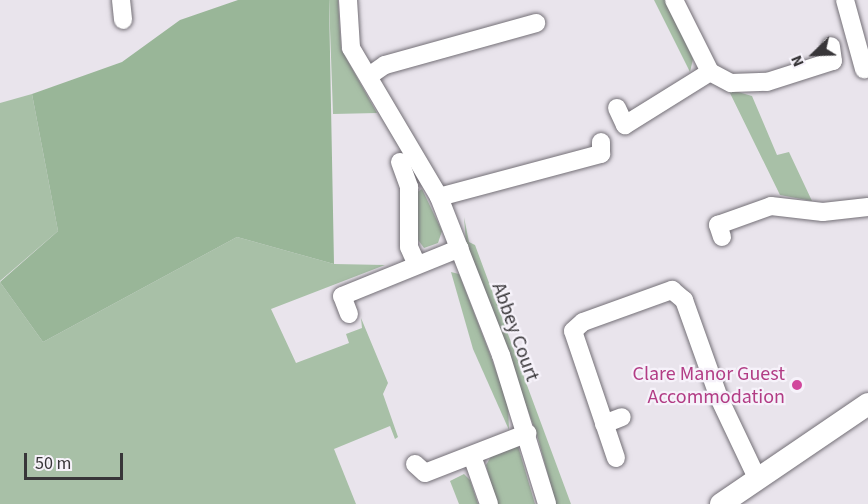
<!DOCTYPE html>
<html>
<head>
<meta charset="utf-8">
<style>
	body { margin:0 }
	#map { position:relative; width:868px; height:504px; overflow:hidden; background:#e9e4ec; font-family:"Source Sans 3",sans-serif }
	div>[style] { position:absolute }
	.green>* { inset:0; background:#a8c0a7 }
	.forest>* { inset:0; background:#99b698 }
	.roads { filter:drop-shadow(0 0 2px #736f76) drop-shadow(0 0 2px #736f76) }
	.minor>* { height:18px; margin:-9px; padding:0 9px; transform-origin:9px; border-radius:9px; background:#fff }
	.major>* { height:22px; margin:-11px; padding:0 11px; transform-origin:11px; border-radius:11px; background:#fff }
	.dots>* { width:16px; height:16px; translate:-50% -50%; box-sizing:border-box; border:3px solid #f6f2fa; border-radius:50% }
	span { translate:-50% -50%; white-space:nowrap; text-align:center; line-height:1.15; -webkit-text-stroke:4.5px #f6f2fa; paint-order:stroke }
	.street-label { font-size:20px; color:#383639 }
	.hotel-label { font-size:20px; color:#b23c85 }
	.right { translate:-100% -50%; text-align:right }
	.north { position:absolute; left:784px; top:24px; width:60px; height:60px; -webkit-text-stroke:4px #f6f2fa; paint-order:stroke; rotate:247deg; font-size:16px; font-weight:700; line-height:24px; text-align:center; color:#383639 }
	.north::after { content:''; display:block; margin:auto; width:21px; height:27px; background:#383639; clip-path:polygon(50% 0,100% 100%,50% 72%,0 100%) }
	.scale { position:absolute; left:24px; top:453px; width:99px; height:27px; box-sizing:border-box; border:3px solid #383639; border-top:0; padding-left:8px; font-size:18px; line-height:21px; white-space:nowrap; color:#383639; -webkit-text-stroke:4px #f6f2fa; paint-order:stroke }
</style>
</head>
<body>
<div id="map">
	<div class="green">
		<div style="clip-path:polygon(329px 0,338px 0,341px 49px,377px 113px,333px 114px)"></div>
		<div style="clip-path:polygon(654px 0,666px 0,693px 59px,690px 72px)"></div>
		<div style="clip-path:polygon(728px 89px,752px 96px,777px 155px,789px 152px,812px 201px,780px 195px)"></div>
		<div style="clip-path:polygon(32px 94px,58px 231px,0 281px,0 103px)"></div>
		<div style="clip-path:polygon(422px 189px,442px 231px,438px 243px,424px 248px,416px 237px,416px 193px)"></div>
		<div style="clip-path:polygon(464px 217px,469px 242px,475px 245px,571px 504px,556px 504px,537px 435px,466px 244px)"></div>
		<div style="clip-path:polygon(237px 237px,334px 264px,385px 265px,271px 309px,296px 363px,349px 343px,346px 334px,362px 328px,361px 318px,388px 383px,383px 394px,398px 437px,395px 439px,390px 426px,334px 449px,356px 504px,0 504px,0 282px,43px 342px)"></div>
		<div style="clip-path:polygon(451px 272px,459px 274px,488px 349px,508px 404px,509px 430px,473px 349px)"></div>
		<div style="clip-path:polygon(518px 446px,535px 504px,496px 504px,486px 465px,493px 453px)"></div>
		<div style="clip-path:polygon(464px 474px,470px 480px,478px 504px,459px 504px,450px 481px)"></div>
	</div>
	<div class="forest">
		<div style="clip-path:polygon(238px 0,329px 0,334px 264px,237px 237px,43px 342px,0 282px,58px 231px,32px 94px,122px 62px,180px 20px)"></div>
	</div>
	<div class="roads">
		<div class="minor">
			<div style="left:121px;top:0;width:20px;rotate:84deg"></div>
			<div style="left:348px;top:0;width:48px;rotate:86.4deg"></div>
			<div style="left:351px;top:48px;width:173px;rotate:59.4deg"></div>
			<div style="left:439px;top:197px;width:170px;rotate:68.6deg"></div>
			<div style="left:501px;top:355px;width:156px;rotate:72.8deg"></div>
			<div style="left:674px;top:0;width:80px;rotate:63.4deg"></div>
			<div style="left:845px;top:0;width:72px;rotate:74.6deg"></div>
			<div style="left:369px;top:76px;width:19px;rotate:-35deg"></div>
			<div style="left:385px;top:65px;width:157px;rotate:-15.5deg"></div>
			<div style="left:617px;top:108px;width:19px;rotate:65deg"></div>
			<div style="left:625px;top:125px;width:100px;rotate:-31.9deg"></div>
			<div style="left:710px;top:72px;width:24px;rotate:28deg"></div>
			<div style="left:731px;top:83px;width:36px;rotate:-2deg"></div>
			<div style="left:767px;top:82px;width:69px;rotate:-17.7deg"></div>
			<div style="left:833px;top:61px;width:15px;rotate:-98deg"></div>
			<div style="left:400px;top:162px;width:27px;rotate:70deg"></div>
			<div style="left:409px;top:187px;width:60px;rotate:90deg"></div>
			<div style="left:409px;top:247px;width:17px;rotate:66deg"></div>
			<div style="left:439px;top:197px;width:168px;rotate:-14.9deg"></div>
			<div style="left:601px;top:154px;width:12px;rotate:-90deg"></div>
			<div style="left:722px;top:237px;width:13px;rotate:-108deg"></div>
			<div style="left:718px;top:225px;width:56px;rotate:-19.7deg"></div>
			<div style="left:771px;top:206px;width:52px;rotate:6.6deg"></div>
			<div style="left:823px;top:212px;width:45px;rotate:-6.3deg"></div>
			<div style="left:349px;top:314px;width:19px;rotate:-111deg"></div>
			<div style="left:342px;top:296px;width:127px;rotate:-22.1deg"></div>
			<div style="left:604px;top:424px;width:19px;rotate:-21deg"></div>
			<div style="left:472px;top:456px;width:51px;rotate:70.5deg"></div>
			<div style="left:616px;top:458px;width:134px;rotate:-108.7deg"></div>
			<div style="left:573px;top:331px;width:13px;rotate:-42deg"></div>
			<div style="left:583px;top:322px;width:95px;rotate:-19.8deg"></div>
			<div style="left:672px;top:290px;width:16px;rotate:40deg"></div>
			<div style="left:684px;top:300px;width:104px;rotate:70.3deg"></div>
			<div style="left:719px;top:398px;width:91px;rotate:64.6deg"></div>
			<div style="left:415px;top:464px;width:13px;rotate:42deg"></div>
			<div style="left:425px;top:473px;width:110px;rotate:-21.2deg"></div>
		</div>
		<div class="major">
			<div style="left:721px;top:504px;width:178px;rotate:-34.2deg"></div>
		</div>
	</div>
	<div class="dots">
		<div style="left:797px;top:385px;background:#d1479c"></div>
	</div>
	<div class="street-label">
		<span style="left:515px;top:332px;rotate:70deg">Abbey Court</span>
	</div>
	<div class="hotel-label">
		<span class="right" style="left:785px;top:386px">Clare Manor Guest<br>Accommodation</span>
	</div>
	<div class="north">N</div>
	<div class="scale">50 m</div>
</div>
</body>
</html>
